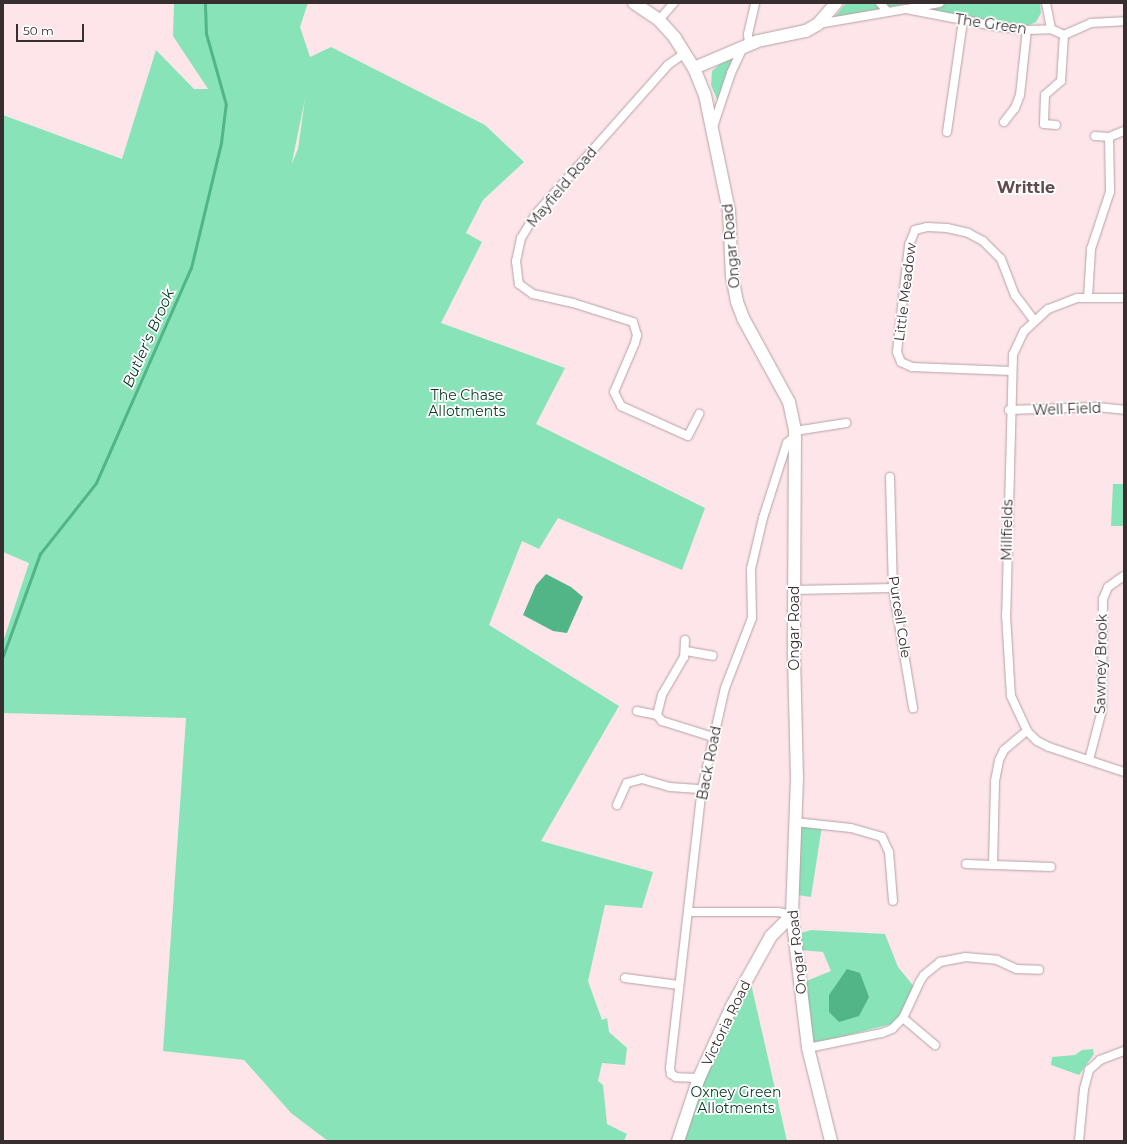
<!DOCTYPE html>
<html>
<head>
<meta charset="utf-8">
<style>
	body { margin:0 }
	#map { position:relative; width:1127px; height:1144px; overflow:hidden; background:#fde5e9; font-family:Montserrat,sans-serif }
	div>[style] { position:absolute }
	.green>* { inset:0; background:#88e4b8 }
	.water>* { inset:0; background:#51b588 }
	.stream>* { height:2.5px; margin:-1.25px; padding:0 1.25px; transform-origin:1.25px; border-radius:1.25px; background:#51b588 }
	.roads { filter:drop-shadow(0 0 1px #b7a1a5) drop-shadow(0 0 1px #b7a1a5) }
	.street>* { height:8px; margin:-4px; padding:0 4px; transform-origin:4px; border-radius:4px; background:#fff }
	.secondary>* { height:12px; margin:-6px; padding:0 6px; transform-origin:6px; border-radius:6px; background:#fff }
	span { translate:-50% -50%; white-space:nowrap; text-align:center; line-height:1.15; -webkit-text-stroke:3.5px #fff; paint-order:stroke }
	.street-label { font-size:14px; color:#372e30 }
	.park-label { font-size:14px; color:#0a3725 }
	.water-label { font-size:15px; color:#053321; font-style:italic }
	.quarter-label { font-size:16px; color:#604c50; font-weight:700 }
	.frame { position:absolute; inset:0; border:4px solid #372e30; pointer-events:none }
	.scale { position:absolute; left:16px; top:24px; width:68px; height:18px; box-sizing:border-box; border:2px solid #372e30; border-top:0; padding-left:5px; font-size:12px; line-height:14px; white-space:nowrap; color:#372e30; -webkit-text-stroke:3px #fff; paint-order:stroke }
</style>
</head>
<body>
<div id="map">
	<div class="green">
		<div style="clip-path:polygon(evenodd,174px 3px,308px 3px,300px 27px,310px 57px,331px 47px,485px 125px,524px 162px,483px 200px,466px 233px,482px 242px,441px 323px,565px 368px,536px 424px,705px 508px,682px 570px,558px 518px,539px 549px,522px 541px,489px 625px,619px 706px,541px 841px,653px 872px,642px 908px,605px 905px,588px 981px,602px 1020px,607px 1018px,609px 1032px,627px 1048px,625px 1065px,602px 1063px,598px 1081px,603px 1085px,607px 1124px,627px 1134px,624px 1141px,328px 1141px,291px 1113px,244px 1060px,163px 1051px,186px 718px,3px 713px,3px 642px,29px 563px,3px 552px,3px 115px,122px 159px,156px 50px,194px 89px,208px 89px,173px 36px,174px 3px,305px 99px,298px 149px,292px 163px,292px 162px,305px 99px)"></div>
		<div style="clip-path:polygon(846px 3px,913px 3px,835px 17px)"></div>
		<div style="clip-path:polygon(926px 3px,1040px 3px,1041px 13px,1036px 22px,1027px 26px,927px 10px)"></div>
		<div style="clip-path:polygon(732px 59px,719px 100px,717px 99px,711px 85px,712px 71px,720px 64px)"></div>
		<div style="clip-path:polygon(1113px 484px,1124px 484px,1124px 526px,1111px 526px)"></div>
		<div style="clip-path:polygon(795px 822px,822px 826px,811px 897px,791px 894px)"></div>
		<div style="clip-path:polygon(811px 930px,885px 934px,898px 967px,916px 989px,895px 1023px,810px 1045px,804px 982px,831px 971px,823px 952px,800px 950px,798px 934px)"></div>
		<div style="clip-path:polygon(749px 975px,787px 1141px,678px 1141px)"></div>
		<div style="clip-path:polygon(1093px 1049px,1094px 1054px,1079px 1075px,1051px 1065px,1052px 1057px,1075px 1055px,1082px 1050px)"></div>
	</div>
	<div class="water">
		<div style="clip-path:polygon(546px 574px,571px 587px,583px 597px,567px 633px,553px 631px,523px 615px,536px 585px)"></div>
		<div style="clip-path:polygon(847px 969px,860px 973px,869px 997px,859px 1016px,839px 1022px,829px 1012px,829px 995px)"></div>
	</div>
	<div class="stream">
		<div style="left:3px;top:656px;width:109px;rotate:-70.1deg"></div>
		<div style="left:40px;top:554px;width:90px;rotate:-51.7deg"></div>
		<div style="left:96px;top:483px;width:235px;rotate:-66.2deg"></div>
		<div style="left:191px;top:268px;width:129px;rotate:-76.5deg"></div>
		<div style="left:221px;top:143px;width:38px;rotate:-83deg"></div>
		<div style="left:226px;top:105px;width:74px;rotate:-105.7deg"></div>
		<div style="left:206px;top:34px;width:31px;rotate:-92deg"></div>
	</div>
	<div class="roads">
		<div class="street">
			<div style="left:880px;top:3px;width:11px;rotate:49deg"></div>
			<div style="left:1046px;top:3px;width:26px;rotate:79deg"></div>
			<div style="left:911px;top:8px;width:29px;rotate:-10deg"></div>
			<div style="left:659px;top:20px;width:23px;rotate:-49deg"></div>
			<div style="left:818px;top:24px;width:89px;rotate:-9.7deg"></div>
			<div style="left:906px;top:9px;width:90px;rotate:10.9deg"></div>
			<div style="left:994px;top:26px;width:33px;rotate:7deg"></div>
			<div style="left:1027px;top:30px;width:24px;rotate:-2deg"></div>
			<div style="left:1051px;top:29px;width:14px;rotate:25deg"></div>
			<div style="left:1064px;top:35px;width:46px;rotate:93.7deg"></div>
			<div style="left:1061px;top:81px;width:21px;rotate:139deg"></div>
			<div style="left:1045px;top:95px;width:29px;rotate:92deg"></div>
			<div style="left:1044px;top:124px;width:12px;rotate:5deg"></div>
			<div style="left:1064px;top:35px;width:30px;rotate:-24deg"></div>
			<div style="left:1091px;top:23px;width:33px;rotate:-3deg"></div>
			<div style="left:749px;top:44px;width:10px;rotate:-96deg"></div>
			<div style="left:748px;top:34px;width:32px;rotate:-77deg"></div>
			<div style="left:685px;top:53px;width:21px;rotate:145deg"></div>
			<div style="left:668px;top:65px;width:200px;rotate:131.6deg"></div>
			<div style="left:535px;top:215px;width:27px;rotate:121deg"></div>
			<div style="left:521px;top:238px;width:24px;rotate:102deg"></div>
			<div style="left:516px;top:261px;width:23px;rotate:83deg"></div>
			<div style="left:519px;top:284px;width:17px;rotate:36deg"></div>
			<div style="left:533px;top:294px;width:41px;rotate:12.7deg"></div>
			<div style="left:573px;top:303px;width:63px;rotate:17.6deg"></div>
			<div style="left:633px;top:322px;width:14px;rotate:73deg"></div>
			<div style="left:637px;top:335px;width:8px;rotate:104deg"></div>
			<div style="left:635px;top:343px;width:53px;rotate:113.2deg"></div>
			<div style="left:614px;top:392px;width:16px;rotate:63deg"></div>
			<div style="left:621px;top:406px;width:73px;rotate:24.1deg"></div>
			<div style="left:688px;top:436px;width:25px;rotate:-63deg"></div>
			<div style="left:1004px;top:122px;width:18px;rotate:-52deg"></div>
			<div style="left:1015px;top:108px;width:14px;rotate:-69deg"></div>
			<div style="left:1020px;top:95px;width:65px;rotate:-83.9deg"></div>
			<div style="left:713px;top:127px;width:57px;rotate:-71.6deg"></div>
			<div style="left:731px;top:73px;width:29px;rotate:-65deg"></div>
			<div style="left:947px;top:132px;width:112px;rotate:-81.8deg"></div>
			<div style="left:1095px;top:136px;width:14px;rotate:4deg"></div>
			<div style="left:1088px;top:297px;width:48px;rotate:-86.4deg"></div>
			<div style="left:1091px;top:249px;width:60px;rotate:-71.6deg"></div>
			<div style="left:1110px;top:192px;width:55px;rotate:-91deg"></div>
			<div style="left:1109px;top:137px;width:16px;rotate:-22deg"></div>
			<div style="left:1124px;top:298px;width:47px;rotate:180deg"></div>
			<div style="left:1077px;top:298px;width:31px;rotate:159deg"></div>
			<div style="left:1048px;top:309px;width:33px;rotate:137deg"></div>
			<div style="left:1024px;top:331px;width:26px;rotate:115deg"></div>
			<div style="left:1013px;top:355px;width:260px;rotate:91.5deg"></div>
			<div style="left:1006px;top:615px;width:81px;rotate:86.5deg"></div>
			<div style="left:1011px;top:696px;width:38px;rotate:65deg"></div>
			<div style="left:1027px;top:731px;width:14px;rotate:45deg"></div>
			<div style="left:1037px;top:741px;width:13px;rotate:27deg"></div>
			<div style="left:1049px;top:747px;width:79px;rotate:18.4deg"></div>
			<div style="left:1011px;top:371px;width:99px;rotate:-177.7deg"></div>
			<div style="left:912px;top:367px;width:12px;rotate:-156deg"></div>
			<div style="left:901px;top:362px;width:11px;rotate:-112deg"></div>
			<div style="left:897px;top:352px;width:10px;rotate:-84deg"></div>
			<div style="left:898px;top:342px;width:98px;rotate:-83.5deg"></div>
			<div style="left:909px;top:245px;width:16px;rotate:-68deg"></div>
			<div style="left:915px;top:230px;width:12px;rotate:-14deg"></div>
			<div style="left:927px;top:227px;width:20px;rotate:3deg"></div>
			<div style="left:947px;top:228px;width:22px;rotate:13deg"></div>
			<div style="left:968px;top:233px;width:17px;rotate:28deg"></div>
			<div style="left:983px;top:241px;width:25px;rotate:45deg"></div>
			<div style="left:1001px;top:259px;width:39px;rotate:69deg"></div>
			<div style="left:1015px;top:295px;width:31px;rotate:53deg"></div>
			<div style="left:1009px;top:410px;width:88px;rotate:-2deg"></div>
			<div style="left:1097px;top:407px;width:27px;rotate:6deg"></div>
			<div style="left:795px;top:431px;width:52px;rotate:-8.9deg"></div>
			<div style="left:890px;top:477px;width:111px;rotate:88.5deg"></div>
			<div style="left:893px;top:588px;width:122px;rotate:80.5deg"></div>
			<div style="left:794px;top:590px;width:99px;rotate:-1.2deg"></div>
			<div style="left:685px;top:640px;width:17px;rotate:93deg"></div>
			<div style="left:684px;top:657px;width:44px;rotate:120.1deg"></div>
			<div style="left:662px;top:695px;width:21px;rotate:104deg"></div>
			<div style="left:657px;top:715px;width:8px;rotate:50deg"></div>
			<div style="left:662px;top:721px;width:53px;rotate:17.4deg"></div>
			<div style="left:686px;top:651px;width:27px;rotate:10deg"></div>
			<div style="left:637px;top:711px;width:20px;rotate:11deg"></div>
			<div style="left:1089px;top:760px;width:52px;rotate:-75.4deg"></div>
			<div style="left:1102px;top:710px;width:111px;rotate:-89.5deg"></div>
			<div style="left:1103px;top:599px;width:13px;rotate:-67deg"></div>
			<div style="left:1108px;top:587px;width:19px;rotate:-35deg"></div>
			<div style="left:617px;top:805px;width:24px;rotate:-66deg"></div>
			<div style="left:627px;top:783px;width:16px;rotate:-15deg"></div>
			<div style="left:642px;top:779px;width:29px;rotate:16deg"></div>
			<div style="left:670px;top:787px;width:32px;rotate:4deg"></div>
			<div style="left:795px;top:822px;width:56px;rotate:6.1deg"></div>
			<div style="left:851px;top:828px;width:32px;rotate:16deg"></div>
			<div style="left:882px;top:837px;width:17px;rotate:65deg"></div>
			<div style="left:889px;top:852px;width:49px;rotate:85.3deg"></div>
			<div style="left:966px;top:864px;width:85px;rotate:2deg"></div>
			<div style="left:993px;top:865px;width:84px;rotate:-88.6deg"></div>
			<div style="left:995px;top:781px;width:21px;rotate:-79deg"></div>
			<div style="left:999px;top:760px;width:11px;rotate:-63deg"></div>
			<div style="left:1004px;top:750px;width:30px;rotate:-40deg"></div>
			<div style="left:689px;top:912px;width:89px"></div>
			<div style="left:778px;top:912px;width:14px;rotate:12deg"></div>
			<div style="left:625px;top:978px;width:54px;rotate:7.4deg"></div>
			<div style="left:903px;top:1018px;width:38px;rotate:-65deg"></div>
			<div style="left:919px;top:983px;width:9px;rotate:-58deg"></div>
			<div style="left:924px;top:975px;width:21px;rotate:-39deg"></div>
			<div style="left:940px;top:962px;width:25px;rotate:-11deg"></div>
			<div style="left:965px;top:957px;width:32px;rotate:5deg"></div>
			<div style="left:997px;top:960px;width:21px;rotate:25deg"></div>
			<div style="left:1016px;top:969px;width:23px;rotate:2deg"></div>
			<div style="left:808px;top:1048px;width:76px;rotate:-11.5deg"></div>
			<div style="left:882px;top:1033px;width:11px;rotate:-22deg"></div>
			<div style="left:892px;top:1029px;width:16px;rotate:-45deg"></div>
			<div style="left:903px;top:1018px;width:42px;rotate:40.2deg"></div>
			<div style="left:699px;top:1078px;width:23px;rotate:-178deg"></div>
			<div style="left:676px;top:1077px;width:6px;rotate:-149deg"></div>
			<div style="left:671px;top:1074px;width:6px;rotate:-99deg"></div>
			<div style="left:670px;top:1068px;width:281px;rotate:-83.5deg"></div>
			<div style="left:702px;top:789px;width:104px;rotate:-77.2deg"></div>
			<div style="left:725px;top:688px;width:75px;rotate:-68.9deg"></div>
			<div style="left:752px;top:618px;width:49px;rotate:-91.2deg"></div>
			<div style="left:751px;top:569px;width:52px;rotate:-76.8deg"></div>
			<div style="left:763px;top:518px;width:79px;rotate:-72.3deg"></div>
			<div style="left:787px;top:443px;width:11px;rotate:-41deg"></div>
			<div style="left:1079px;top:1141px;width:52px;rotate:-84.5deg"></div>
			<div style="left:1084px;top:1089px;width:20px;rotate:-75deg"></div>
			<div style="left:1089px;top:1070px;width:15px;rotate:-42deg"></div>
			<div style="left:1100px;top:1060px;width:26px;rotate:-21deg"></div>
		</div>
		<div class="secondary">
			<div style="left:634px;top:3px;width:30px;rotate:34deg"></div>
			<div style="left:659px;top:20px;width:24px;rotate:48deg"></div>
			<div style="left:675px;top:38px;width:36px;rotate:58deg"></div>
			<div style="left:694px;top:68px;width:29px;rotate:68deg"></div>
			<div style="left:705px;top:95px;width:118px;rotate:78.3deg"></div>
			<div style="left:729px;top:211px;width:65px;rotate:87.4deg"></div>
			<div style="left:732px;top:276px;width:26px;rotate:79deg"></div>
			<div style="left:737px;top:302px;width:17px;rotate:69deg"></div>
			<div style="left:743px;top:318px;width:96px;rotate:61.3deg"></div>
			<div style="left:789px;top:402px;width:30px;rotate:78deg"></div>
			<div style="left:795px;top:431px;width:225px;rotate:90.3deg"></div>
			<div style="left:794px;top:656px;width:122px;rotate:88.6deg"></div>
			<div style="left:797px;top:778px;width:137px;rotate:92.1deg"></div>
			<div style="left:792px;top:915px;width:134px;rotate:83.1deg"></div>
			<div style="left:808px;top:1048px;width:96px;rotate:76.1deg"></div>
			<div style="left:694px;top:68px;width:69px;rotate:-22.9deg"></div>
			<div style="left:758px;top:41px;width:49px;rotate:-11.8deg"></div>
			<div style="left:806px;top:31px;width:14px;rotate:-30deg"></div>
			<div style="left:818px;top:24px;width:28px;rotate:-49deg"></div>
			<div style="left:678px;top:1141px;width:66px;rotate:-71.6deg"></div>
			<div style="left:699px;top:1078px;width:79px;rotate:-65.4deg"></div>
			<div style="left:732px;top:1006px;width:80px;rotate:-60.9deg"></div>
			<div style="left:771px;top:936px;width:30px;rotate:-45deg"></div>
		</div>
	</div>
	<div class="street-label">
		<span style="left:991px;top:24px;rotate:8deg">The Green</span>
		<span style="left:562px;top:187px;rotate:-50deg">Mayfield Road</span>
		<span style="left:731px;top:246px;rotate:-95deg">Ongar Road</span>
		<span style="left:905px;top:292px;rotate:-83deg">Little Meadow</span>
		<span style="left:1067px;top:409px;rotate:-2deg">Well Field</span>
		<span style="left:1007px;top:530px;rotate:-89deg">Millfields</span>
		<span style="left:900px;top:617px;rotate:81deg">Purcell Cole</span>
		<span style="left:794px;top:628px;rotate:-90deg">Ongar Road</span>
		<span style="left:1101px;top:664px;rotate:-89deg">Sawney Brook</span>
		<span style="left:709px;top:763px;rotate:-79deg">Back Road</span>
		<span style="left:797px;top:952px;rotate:-96deg">Ongar Road</span>
		<span style="left:726px;top:1023px;rotate:-64deg">Victoria Road</span>
	</div>
	<div class="park-label">
		<span style="left:467px;top:403px">The Chase<br>Allotments</span>
		<span style="left:736px;top:1100px">Oxney Green<br>Allotments</span>
	</div>
	<div class="water-label">
		<span style="left:148px;top:338px;rotate:-66deg">Butler's Brook</span>
	</div>
	<div class="quarter-label">
		<span style="left:1026px;top:188px">Writtle</span>
	</div>
	<div class="frame"></div>
	<div class="scale">50 m</div>
</div>
</body>
</html>
